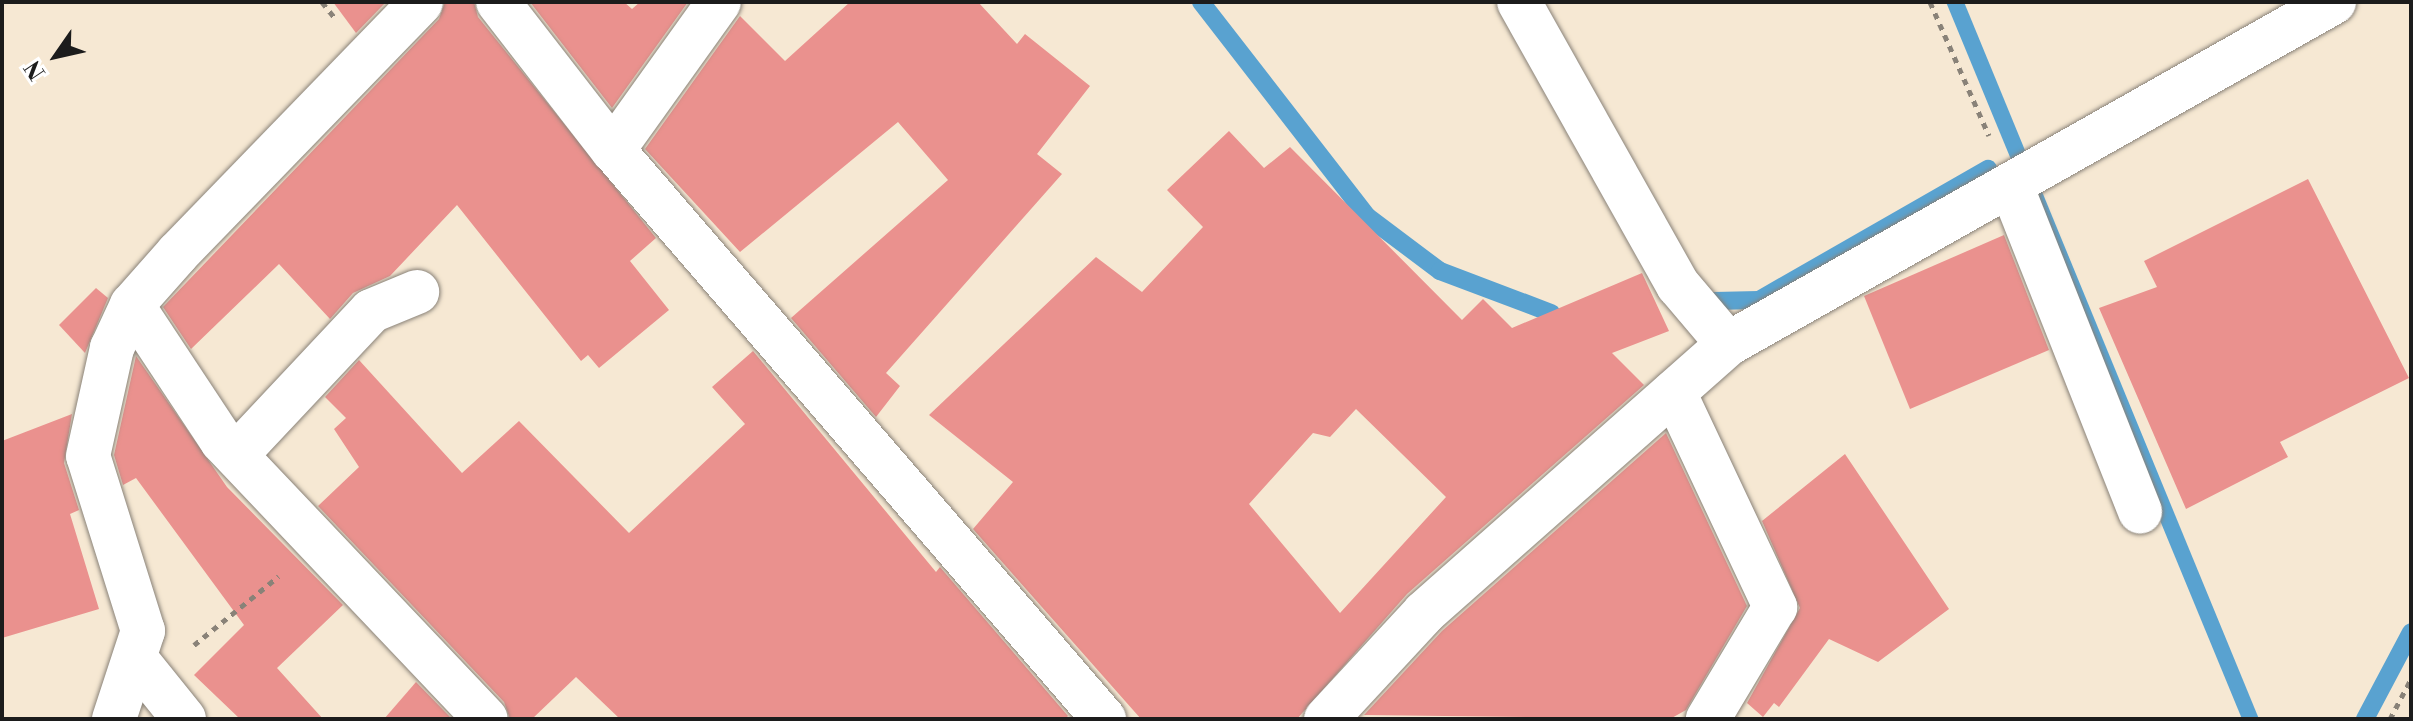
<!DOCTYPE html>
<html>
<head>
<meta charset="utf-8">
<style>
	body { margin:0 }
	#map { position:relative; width:2413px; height:721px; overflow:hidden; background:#f6e8d3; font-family:"Libre Bodoni",serif }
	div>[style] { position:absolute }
	.water>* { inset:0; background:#59a2d0 }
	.stream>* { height:18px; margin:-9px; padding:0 9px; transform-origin:9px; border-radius:9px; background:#59a2d0 }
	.building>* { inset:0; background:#ea918e }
	.path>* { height:5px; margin-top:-2.5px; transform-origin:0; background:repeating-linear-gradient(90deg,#898278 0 6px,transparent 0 12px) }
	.roads { filter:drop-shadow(0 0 2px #898278) drop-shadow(0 0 2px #898278) }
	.minor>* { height:44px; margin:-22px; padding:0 22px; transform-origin:22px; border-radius:22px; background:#fff }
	span { translate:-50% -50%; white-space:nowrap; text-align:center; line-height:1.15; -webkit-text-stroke:7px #fff; paint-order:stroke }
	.frame { position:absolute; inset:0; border:4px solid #1c1c1c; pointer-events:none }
	.north { position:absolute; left:16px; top:16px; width:80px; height:80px; -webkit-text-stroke:6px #fff; paint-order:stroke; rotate:236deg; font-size:22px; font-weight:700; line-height:32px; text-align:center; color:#1c1c1c }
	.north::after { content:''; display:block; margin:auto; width:28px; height:36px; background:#1c1c1c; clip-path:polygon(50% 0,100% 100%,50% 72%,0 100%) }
</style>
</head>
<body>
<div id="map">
	<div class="water">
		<div style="clip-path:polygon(1946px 2px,1964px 2px,2259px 719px,2242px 719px)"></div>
	</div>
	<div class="stream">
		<div style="left:1201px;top:2px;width:272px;rotate:52.2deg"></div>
		<div style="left:1368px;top:217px;width:90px;rotate:36.9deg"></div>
		<div style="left:1440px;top:271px;width:119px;rotate:20.7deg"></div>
		<div style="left:1714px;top:301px;width:45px;rotate:-1.3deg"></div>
		<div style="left:1759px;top:300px;width:264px;rotate:-29.8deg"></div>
		<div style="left:2365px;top:719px;width:98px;rotate:-62.1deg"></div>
	</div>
	<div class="building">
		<div style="clip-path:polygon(333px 2px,386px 2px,356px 33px)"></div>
		<div style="clip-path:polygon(445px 2px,474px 2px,478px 17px,656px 238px,630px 261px,669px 310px,599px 368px,588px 355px,581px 361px,457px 205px,390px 276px,353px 293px,330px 319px,279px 264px,191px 349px,163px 307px,439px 19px)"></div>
		<div style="clip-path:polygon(530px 2px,624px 2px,632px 9px,640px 2px,688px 2px,612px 108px)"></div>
		<div style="clip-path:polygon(850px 2px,978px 2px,1017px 44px,1025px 34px,1090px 86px,1037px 154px,1062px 174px,886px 373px,900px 386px,876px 417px,791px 318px,948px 180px,898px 122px,740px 252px,645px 149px,740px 16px,785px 61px)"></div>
		<div style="clip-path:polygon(evenodd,1229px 131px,1264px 168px,1290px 147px,1462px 320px,1483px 299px,1512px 328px,1642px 273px,1669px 331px,1612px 353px,1644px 385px,1407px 594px,1297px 719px,1141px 719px,973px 529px,1013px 482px,929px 415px,1096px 257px,1142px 292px,1203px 227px,1167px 190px,1229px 131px,1356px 409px,1446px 497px,1340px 613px,1249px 504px,1313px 433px,1330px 437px,1356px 409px)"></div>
		<div style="clip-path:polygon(2308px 179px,2409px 378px,2280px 442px,2288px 457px,2186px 509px,2099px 308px,2157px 287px,2144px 261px)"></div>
		<div style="clip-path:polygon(2004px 235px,2049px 350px,1910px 409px,1864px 296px)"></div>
		<div style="clip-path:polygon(96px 288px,108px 298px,85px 353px,59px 325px)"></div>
		<div style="clip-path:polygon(753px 351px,936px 572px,940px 567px,1068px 716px,1065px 719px,620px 719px,576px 677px,532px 719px,510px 719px,504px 702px,318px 506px,359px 467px,334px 429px,346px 418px,325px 397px,359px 360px,462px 473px,519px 421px,629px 533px,745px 424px,712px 387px)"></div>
		<div style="clip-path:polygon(136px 356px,227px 487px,343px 605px,277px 668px,323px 719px,240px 719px,194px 675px,244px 625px,136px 478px,123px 485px,114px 455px)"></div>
		<div style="clip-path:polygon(72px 414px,64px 463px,79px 510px,70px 514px,99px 609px,2px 638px,2px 441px)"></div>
		<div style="clip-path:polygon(1666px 433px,1747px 606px,1686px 710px,1670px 719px,1364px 715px,1442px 631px)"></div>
		<div style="clip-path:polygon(1845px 454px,1949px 609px,1878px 662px,1829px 639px,1779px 707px,1774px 703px,1763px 717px,1747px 703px,1800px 608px,1762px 521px)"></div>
		<div style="clip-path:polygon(416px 682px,452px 719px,384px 719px)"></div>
	</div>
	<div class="path">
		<div style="left:322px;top:2px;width:21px;rotate:51deg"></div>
		<div style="left:1930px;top:2px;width:146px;rotate:66.2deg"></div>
		<div style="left:194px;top:645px;width:109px;rotate:-39.1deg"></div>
		<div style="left:2390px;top:719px;width:45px;rotate:-62.3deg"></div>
	</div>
	<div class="roads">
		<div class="minor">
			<div style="left:498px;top:2px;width:187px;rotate:52.2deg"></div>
			<div style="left:613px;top:150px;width:752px;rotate:49.21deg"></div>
			<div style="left:1519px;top:2px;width:325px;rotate:60.7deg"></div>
			<div style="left:1678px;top:285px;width:77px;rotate:49.7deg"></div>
			<div style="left:613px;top:150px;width:182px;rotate:-54.4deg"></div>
			<div style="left:2012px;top:188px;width:348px;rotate:68.4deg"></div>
			<div style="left:132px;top:305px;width:163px;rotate:56.5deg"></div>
			<div style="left:222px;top:441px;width:383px;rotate:46.5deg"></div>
			<div style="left:1674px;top:392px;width:238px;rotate:64.8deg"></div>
			<div style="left:1775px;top:607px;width:131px;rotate:120.9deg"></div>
			<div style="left:236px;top:455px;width:197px;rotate:-46.8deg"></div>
			<div style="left:371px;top:311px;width:50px;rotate:-22.4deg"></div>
			<div style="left:135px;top:658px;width:78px;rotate:51.2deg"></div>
			<div style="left:114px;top:719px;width:93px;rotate:-71.8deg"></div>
			<div style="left:143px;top:631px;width:183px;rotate:-107.4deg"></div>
			<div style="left:88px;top:456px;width:111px;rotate:-77.5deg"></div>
			<div style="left:112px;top:348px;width:47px;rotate:-65.1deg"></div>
			<div style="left:132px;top:305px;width:69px;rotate:-48.5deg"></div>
			<div style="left:178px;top:253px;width:349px;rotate:-45.9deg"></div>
			<div style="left:1326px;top:719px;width:144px;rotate:-47.2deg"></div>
			<div style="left:1424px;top:613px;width:406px;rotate:-41.5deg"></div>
			<div style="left:1728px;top:344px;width:696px;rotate:-29.44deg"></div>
		</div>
	</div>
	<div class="frame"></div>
	<div class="north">N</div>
</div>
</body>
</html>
